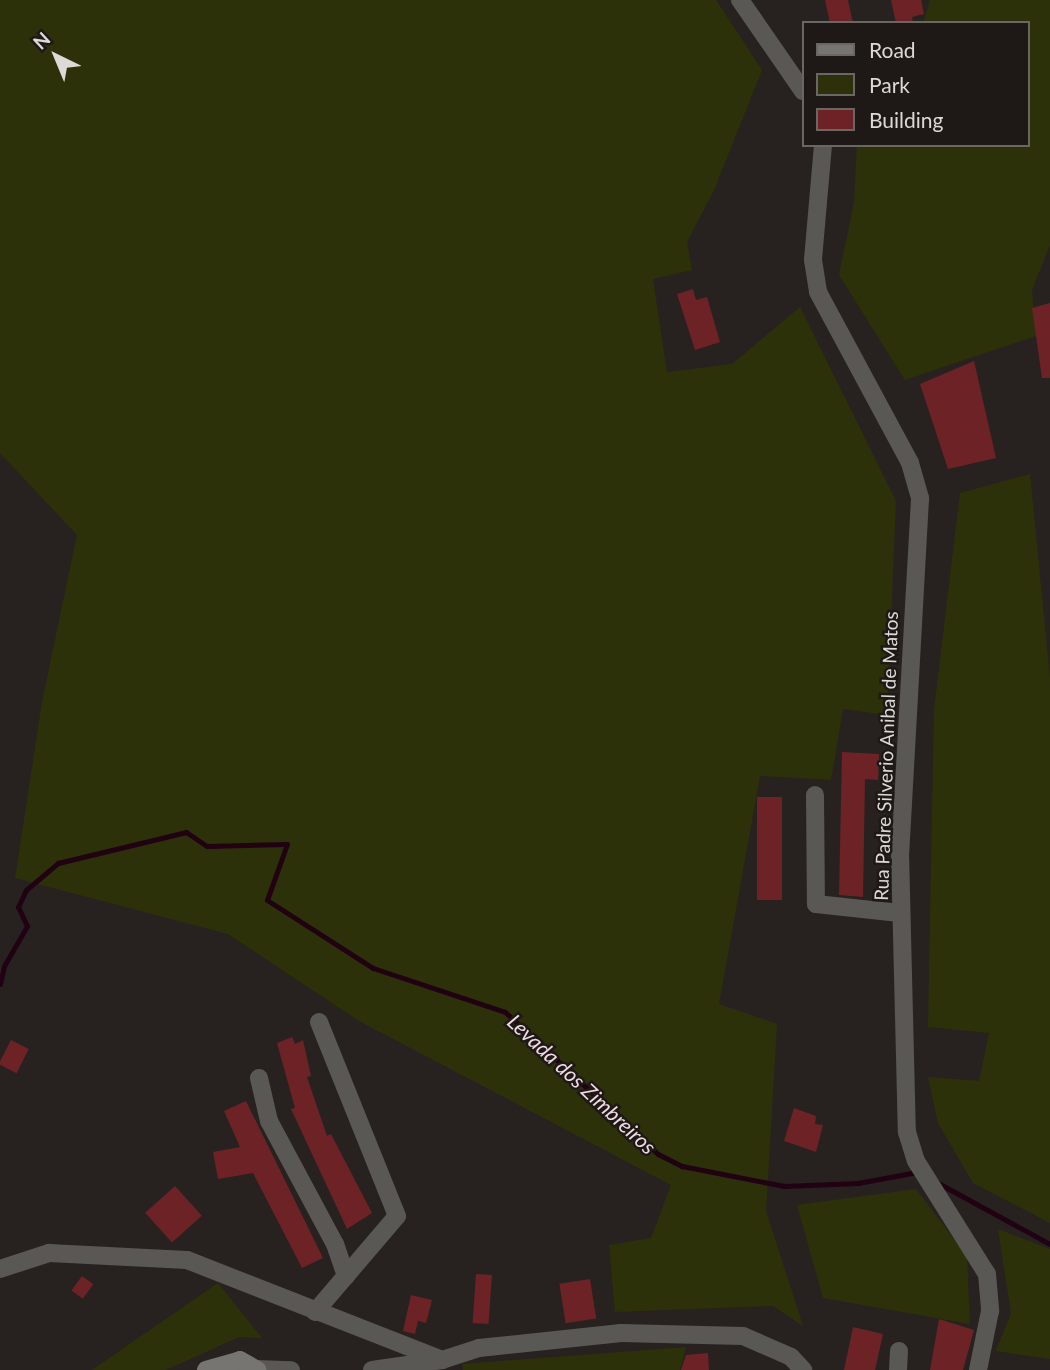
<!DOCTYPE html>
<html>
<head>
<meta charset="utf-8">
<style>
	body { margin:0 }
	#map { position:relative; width:1050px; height:1370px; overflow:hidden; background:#27221f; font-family:Lato,sans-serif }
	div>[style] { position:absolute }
	.green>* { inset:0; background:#2d310a }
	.stream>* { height:5px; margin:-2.5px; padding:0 2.5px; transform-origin:2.5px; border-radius:2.5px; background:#210213 }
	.building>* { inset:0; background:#6d2226; transform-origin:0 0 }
	.street>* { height:18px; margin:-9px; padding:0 9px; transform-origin:9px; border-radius:9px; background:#595855 }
	.secondary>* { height:18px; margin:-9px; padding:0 9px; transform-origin:9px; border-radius:9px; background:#777571 }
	span { translate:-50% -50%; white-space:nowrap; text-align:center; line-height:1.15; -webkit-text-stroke:5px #1e1916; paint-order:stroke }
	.street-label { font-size:19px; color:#ddd9d7 }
	.water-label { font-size:21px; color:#f1dbe4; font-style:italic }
	.legend { position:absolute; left:802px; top:21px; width:228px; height:126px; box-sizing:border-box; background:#1e1916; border:2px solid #6a6663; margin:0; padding:9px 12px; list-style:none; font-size:21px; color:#ddd9d7 }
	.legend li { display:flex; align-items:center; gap:14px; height:35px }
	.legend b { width:35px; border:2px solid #6a6663 }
	.north { position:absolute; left:21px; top:21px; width:70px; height:70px; -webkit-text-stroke:5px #1e1916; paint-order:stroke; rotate:317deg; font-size:19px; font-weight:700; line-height:28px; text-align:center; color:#ddd9d7 }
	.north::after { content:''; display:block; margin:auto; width:24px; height:32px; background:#ddd9d7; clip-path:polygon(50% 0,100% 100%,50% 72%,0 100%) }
</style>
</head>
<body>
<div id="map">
	<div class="green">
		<i style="clip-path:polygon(0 0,716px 0,762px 70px,714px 190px,687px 242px,692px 270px,653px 279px,667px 372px,732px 364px,800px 307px,896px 501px,887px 715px,843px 709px,831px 780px,760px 776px,719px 1004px,777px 1024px,766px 1211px,803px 1326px,773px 1306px,615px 1312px,609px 1245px,651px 1238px,671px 1185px,359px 1021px,228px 934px,15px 878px,42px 702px,77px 535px,0 453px)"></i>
		<i style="clip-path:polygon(930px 0,1050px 0,1050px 245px,1032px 290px,1036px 336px,905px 380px,839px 275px,854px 202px,857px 145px,1027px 145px,1027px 23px,923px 23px)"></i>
		<i style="clip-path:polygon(1030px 474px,1050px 678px,1050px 1223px,973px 1183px,938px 1123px,928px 1077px,979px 1081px,989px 1033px,928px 1027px,934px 710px,960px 493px)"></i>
		<i style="clip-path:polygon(916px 1189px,967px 1256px,970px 1324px,823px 1298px,797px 1205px)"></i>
		<i style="clip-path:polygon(998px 1229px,1050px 1249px,1050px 1359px,996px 1351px,1011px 1313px)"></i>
		<i style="clip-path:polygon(218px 1283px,262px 1338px,239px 1337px,166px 1370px,92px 1370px)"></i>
		<i style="clip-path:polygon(686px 1347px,680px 1370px,463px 1370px,462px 1364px)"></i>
	</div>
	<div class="stream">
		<i style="left:0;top:984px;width:18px;rotate:-77deg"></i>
		<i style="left:4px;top:966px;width:46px;rotate:-60.1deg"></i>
		<i style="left:27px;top:926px;width:21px;rotate:-115deg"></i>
		<i style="left:18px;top:907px;width:19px;rotate:-65deg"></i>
		<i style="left:26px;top:890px;width:42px;rotate:-40.2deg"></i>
		<i style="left:58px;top:863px;width:132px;rotate:-13.6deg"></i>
		<i style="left:186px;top:832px;width:25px;rotate:34deg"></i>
		<i style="left:207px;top:846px;width:80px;rotate:-1.4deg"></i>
		<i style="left:287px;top:844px;width:59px;rotate:109.7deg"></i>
		<i style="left:267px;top:900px;width:126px;rotate:32.7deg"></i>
		<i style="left:373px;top:968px;width:139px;rotate:18.4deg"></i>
		<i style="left:505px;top:1012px;width:209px;rotate:42.9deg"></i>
		<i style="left:658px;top:1154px;width:27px;rotate:27deg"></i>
		<i style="left:682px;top:1166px;width:104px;rotate:11.1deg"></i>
		<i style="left:784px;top:1186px;width:74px;rotate:-2.3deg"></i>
		<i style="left:858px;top:1183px;width:60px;rotate:-10.6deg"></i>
		<i style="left:938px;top:1183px;width:128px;rotate:28.6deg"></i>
	</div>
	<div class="building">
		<i style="clip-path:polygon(825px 0,848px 0,853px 23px,830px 23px)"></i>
		<i style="clip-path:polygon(891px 0,921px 0,924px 14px,912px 17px,913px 23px,896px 23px)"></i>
		<i style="clip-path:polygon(693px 289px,696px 300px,707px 297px,720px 342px,695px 350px,677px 294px)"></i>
		<i style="clip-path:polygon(1050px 303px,1050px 378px,1042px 378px,1032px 308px)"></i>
		<i style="clip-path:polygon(974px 361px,996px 458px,948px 469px,920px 384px)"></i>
		<i style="clip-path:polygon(842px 752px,879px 754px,878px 780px,865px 779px,863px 897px,839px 895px)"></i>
		<i style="left:757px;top:797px;width:25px;height:103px"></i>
		<i style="clip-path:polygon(292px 1037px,295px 1044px,303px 1040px,311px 1076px,307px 1077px,327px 1136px,331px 1134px,372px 1213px,347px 1229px,291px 1109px,295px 1108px,277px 1043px)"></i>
		<i style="left:11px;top:1040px;width:20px;height:27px;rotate:27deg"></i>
		<i style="clip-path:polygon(246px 1101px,323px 1258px,302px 1268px,253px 1173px,218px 1179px,213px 1152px,240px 1147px,224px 1111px)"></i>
		<i style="clip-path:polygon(794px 1108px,816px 1116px,815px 1124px,823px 1125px,816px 1152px,784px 1141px)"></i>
		<i style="left:175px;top:1186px;width:40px;height:40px;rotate:48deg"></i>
		<i style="left:476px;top:1274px;width:16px;height:49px;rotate:4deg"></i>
		<i style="left:82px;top:1276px;width:14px;height:18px;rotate:36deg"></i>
		<i style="left:590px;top:1279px;width:40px;height:31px;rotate:81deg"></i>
		<i style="clip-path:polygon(411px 1295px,432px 1300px,426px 1323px,418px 1321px,415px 1334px,403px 1331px)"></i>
		<i style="clip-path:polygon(939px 1319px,974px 1330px,963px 1370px,930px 1370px)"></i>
		<i style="clip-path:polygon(853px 1327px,883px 1334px,875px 1370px,844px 1370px)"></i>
		<i style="clip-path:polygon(708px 1353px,709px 1370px,681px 1370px,686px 1355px)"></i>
	</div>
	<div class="street">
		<i style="left:740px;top:0;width:111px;rotate:55.3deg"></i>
		<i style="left:823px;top:145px;width:115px;rotate:95deg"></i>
		<i style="left:813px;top:260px;width:32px;rotate:81deg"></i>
		<i style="left:818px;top:292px;width:194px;rotate:61.7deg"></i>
		<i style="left:910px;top:463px;width:37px;rotate:74deg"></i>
		<i style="left:920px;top:499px;width:354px;rotate:93.2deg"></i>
		<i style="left:900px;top:852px;width:280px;rotate:88.6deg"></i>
		<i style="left:907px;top:1132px;width:30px;rotate:73deg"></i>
		<i style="left:916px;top:1161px;width:133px;rotate:57.9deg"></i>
		<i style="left:987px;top:1274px;width:37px;rotate:85deg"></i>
		<i style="left:990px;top:1311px;width:60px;rotate:101.5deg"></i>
		<i style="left:815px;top:795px;width:109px;rotate:89.5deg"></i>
		<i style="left:816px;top:904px;width:84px;rotate:6.1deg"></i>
		<i style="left:259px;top:1078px;width:44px;rotate:76.9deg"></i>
		<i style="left:269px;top:1121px;width:140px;rotate:61.8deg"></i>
		<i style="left:335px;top:1244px;width:34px;rotate:71deg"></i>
		<i style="left:0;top:1269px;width:52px;rotate:-18.1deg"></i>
		<i style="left:49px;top:1253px;width:138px;rotate:2.9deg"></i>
		<i style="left:187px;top:1260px;width:274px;rotate:21.4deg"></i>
		<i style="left:315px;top:1312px;width:126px;rotate:-49.5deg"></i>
		<i style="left:397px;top:1216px;width:209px;rotate:-111.9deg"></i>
		<i style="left:256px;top:1369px;width:35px;rotate:2deg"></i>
		<i style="left:372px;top:1370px;width:71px;rotate:-8.1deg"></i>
		<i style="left:442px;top:1360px;width:39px;rotate:-18deg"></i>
		<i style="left:479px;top:1348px;width:143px;rotate:-6deg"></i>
		<i style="left:621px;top:1333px;width:122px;rotate:1.4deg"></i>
		<i style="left:743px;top:1336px;width:52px;rotate:23.6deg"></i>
		<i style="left:791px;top:1357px;width:18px;rotate:47deg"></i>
		<i style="left:898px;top:1370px;width:19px;rotate:-87deg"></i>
	</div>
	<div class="secondary">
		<i style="left:206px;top:1370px;width:35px;rotate:-16deg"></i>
		<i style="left:240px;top:1360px;width:20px;rotate:30deg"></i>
	</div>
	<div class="street-label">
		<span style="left:886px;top:756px;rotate:-88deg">Rua Padre Silverio Anibal de Matos</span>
	</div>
	<div class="water-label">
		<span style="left:582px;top:1084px;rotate:43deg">Levada dos Zimbreiros</span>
	</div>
	<ul class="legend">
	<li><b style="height:9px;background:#777571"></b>Road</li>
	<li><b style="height:19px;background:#2d310a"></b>Park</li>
	<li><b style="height:19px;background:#6d2226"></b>Building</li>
	</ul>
	<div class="north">N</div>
</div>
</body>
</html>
